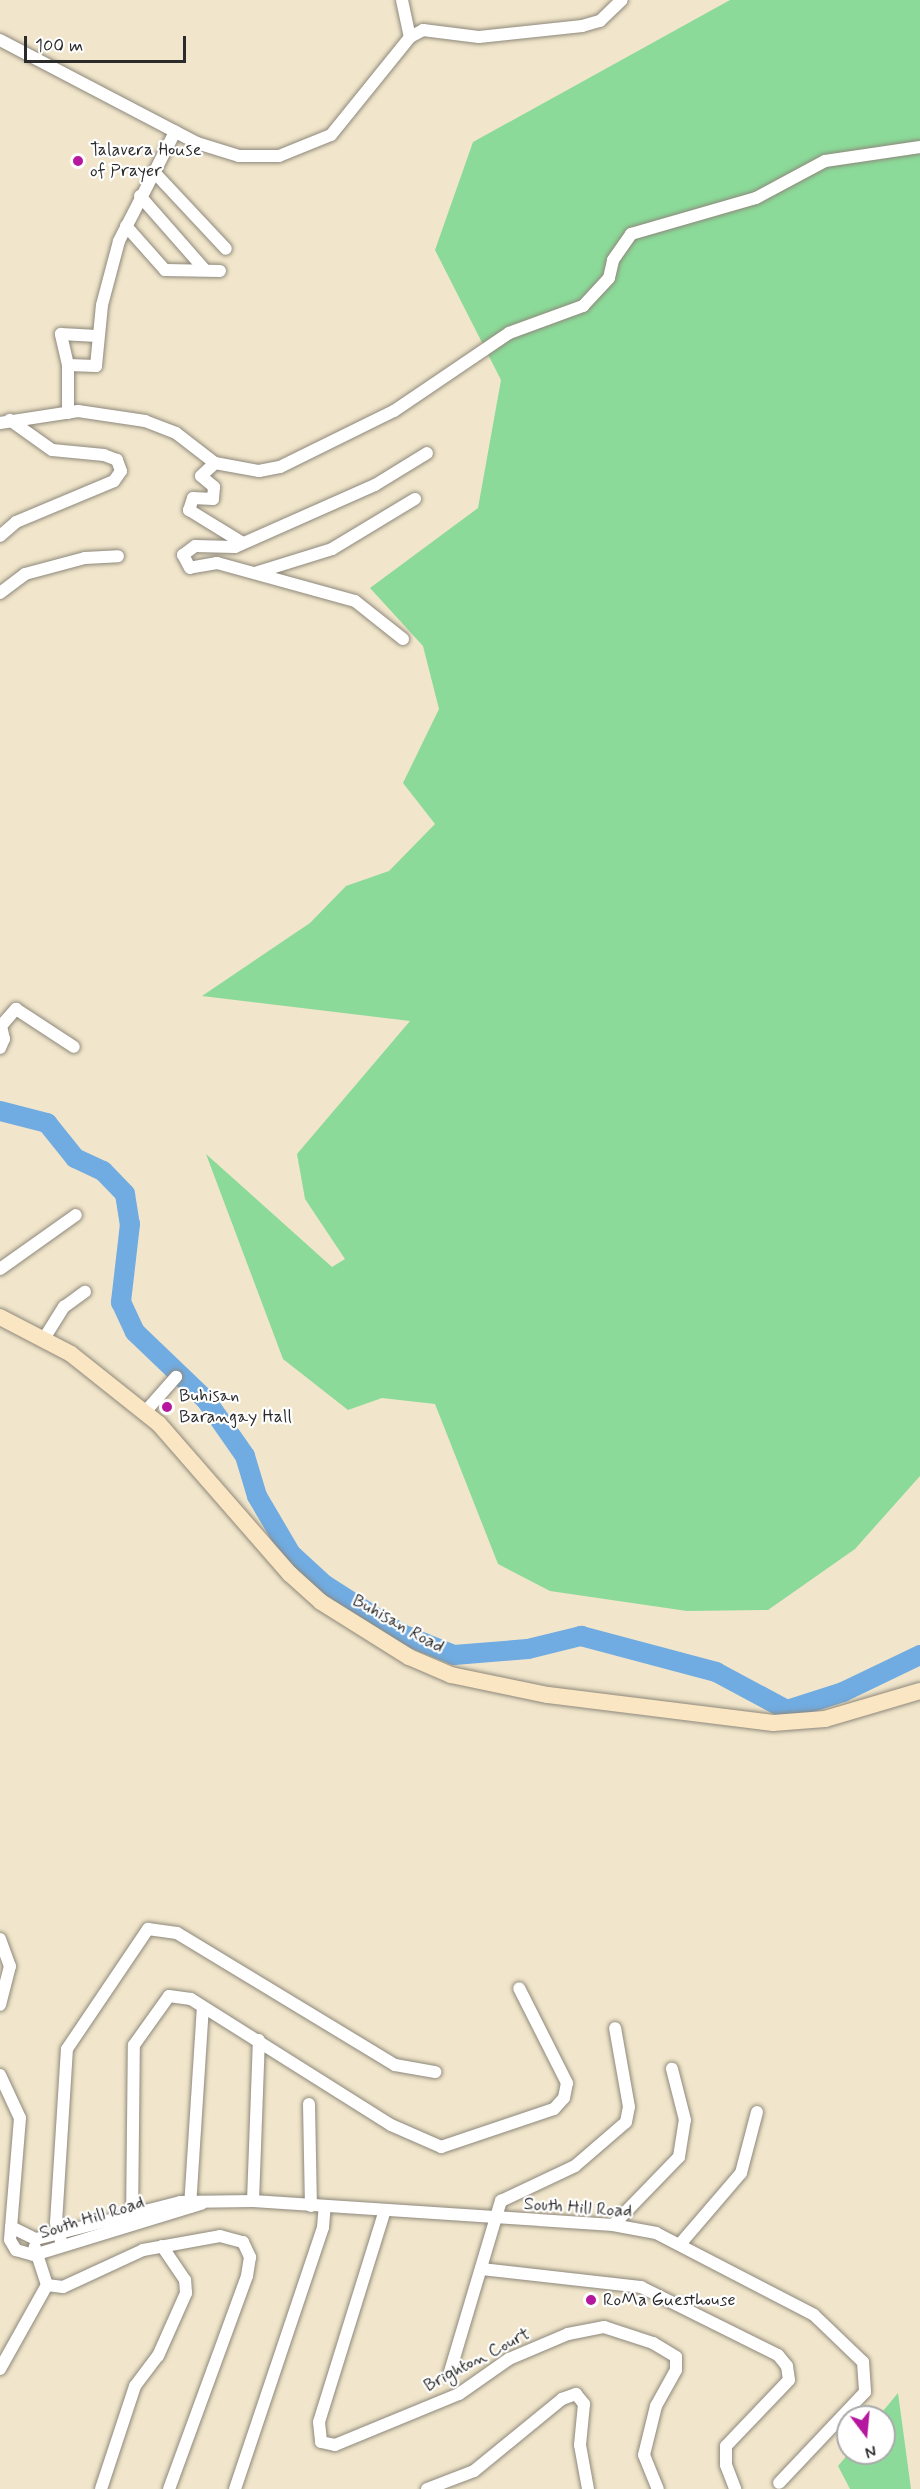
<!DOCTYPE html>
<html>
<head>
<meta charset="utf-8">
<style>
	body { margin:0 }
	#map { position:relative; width:920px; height:2489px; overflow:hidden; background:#f1e6cb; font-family:Mynerve,sans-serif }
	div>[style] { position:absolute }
	.green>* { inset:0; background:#8bda99 }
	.river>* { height:20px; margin:-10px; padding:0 10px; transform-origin:10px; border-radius:10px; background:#70abe1 }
	.roads { filter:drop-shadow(0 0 2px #8e887b) drop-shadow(0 0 2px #8e887b) }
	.street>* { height:12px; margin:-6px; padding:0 6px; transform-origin:6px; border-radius:6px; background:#fff }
	.secondary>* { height:16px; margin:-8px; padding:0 8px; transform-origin:8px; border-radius:8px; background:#fbe6c4 }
	.dots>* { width:16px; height:16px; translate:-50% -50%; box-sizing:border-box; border:3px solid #fff; border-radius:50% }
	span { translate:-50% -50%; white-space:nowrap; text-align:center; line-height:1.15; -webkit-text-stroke:4.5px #fff; paint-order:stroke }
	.poi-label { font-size:18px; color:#2b2b2b }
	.left { translate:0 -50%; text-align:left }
	.street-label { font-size:18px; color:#2b2b2b }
	.north { position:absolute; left:836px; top:2405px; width:60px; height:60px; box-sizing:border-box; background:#fff; border:2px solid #aaa; border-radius:50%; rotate:164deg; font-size:16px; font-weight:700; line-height:24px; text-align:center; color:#2b2b2b }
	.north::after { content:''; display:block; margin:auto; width:21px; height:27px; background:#b5179e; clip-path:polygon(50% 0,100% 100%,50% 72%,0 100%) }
	.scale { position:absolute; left:24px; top:36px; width:162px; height:27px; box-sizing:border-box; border:3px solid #2b2b2b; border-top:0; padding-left:8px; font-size:18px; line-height:21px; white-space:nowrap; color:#2b2b2b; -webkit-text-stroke:4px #fff; paint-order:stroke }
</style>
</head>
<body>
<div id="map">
	<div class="green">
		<i style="clip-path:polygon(730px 0,920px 0,920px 1476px,855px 1549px,768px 1610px,687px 1611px,550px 1591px,498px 1564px,435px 1404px,382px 1398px,348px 1410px,283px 1359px,206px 1154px,332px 1267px,345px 1259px,305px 1199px,297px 1154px,410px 1021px,202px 996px,310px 923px,346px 886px,389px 871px,435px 824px,403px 783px,439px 709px,423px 646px,370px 588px,478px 508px,501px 380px,435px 250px,473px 142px)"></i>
		<i style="clip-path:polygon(898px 2393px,911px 2489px,850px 2489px,838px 2466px,849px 2453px,884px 2453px,884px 2417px,878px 2417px)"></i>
	</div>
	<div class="river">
		<i style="left:0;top:1111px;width:49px;rotate:14.3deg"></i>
		<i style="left:47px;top:1123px;width:45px;rotate:51.3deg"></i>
		<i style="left:75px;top:1158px;width:31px;rotate:25deg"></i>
		<i style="left:103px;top:1171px;width:32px;rotate:46deg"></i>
		<i style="left:125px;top:1194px;width:30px;rotate:81deg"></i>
		<i style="left:130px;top:1224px;width:79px;rotate:96.6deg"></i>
		<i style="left:121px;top:1302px;width:33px;rotate:65deg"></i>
		<i style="left:135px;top:1332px;width:98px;rotate:43.8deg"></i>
		<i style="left:206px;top:1400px;width:68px;rotate:55.1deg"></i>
		<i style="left:245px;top:1456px;width:42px;rotate:73.3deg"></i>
		<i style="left:257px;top:1496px;width:67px;rotate:59.6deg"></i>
		<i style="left:291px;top:1554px;width:46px;rotate:42.4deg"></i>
		<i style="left:325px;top:1585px;width:91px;rotate:32.5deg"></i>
		<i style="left:402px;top:1634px;width:56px;rotate:22deg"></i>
		<i style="left:454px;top:1655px;width:74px;rotate:-4.6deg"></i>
		<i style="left:528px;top:1649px;width:55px;rotate:-13.8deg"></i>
		<i style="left:581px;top:1636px;width:140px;rotate:14.9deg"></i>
		<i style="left:716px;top:1672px;width:81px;rotate:28.2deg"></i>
		<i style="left:787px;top:1710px;width:59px;rotate:-17.8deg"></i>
		<i style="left:843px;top:1692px;width:85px;rotate:-25.7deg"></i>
	</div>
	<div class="roads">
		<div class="street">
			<i style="left:402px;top:0;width:38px;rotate:78deg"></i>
			<i style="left:0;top:40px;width:222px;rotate:27.6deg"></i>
			<i style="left:197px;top:143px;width:44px;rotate:17.2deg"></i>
			<i style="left:239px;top:156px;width:40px"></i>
			<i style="left:279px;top:156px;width:56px;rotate:-22deg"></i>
			<i style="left:331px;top:135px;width:126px;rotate:-51.1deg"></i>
			<i style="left:410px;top:37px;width:15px;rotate:-28deg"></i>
			<i style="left:423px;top:30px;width:56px;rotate:7.1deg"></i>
			<i style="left:479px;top:37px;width:104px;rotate:-6.1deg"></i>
			<i style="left:582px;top:26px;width:19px;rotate:-16deg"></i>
			<i style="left:600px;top:21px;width:30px;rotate:-44deg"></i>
			<i style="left:154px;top:172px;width:105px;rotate:46.9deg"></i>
			<i style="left:140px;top:196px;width:98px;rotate:48.7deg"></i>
			<i style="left:126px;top:226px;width:59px;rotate:48.4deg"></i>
			<i style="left:165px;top:270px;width:55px;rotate:1deg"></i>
			<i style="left:68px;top:365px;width:28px;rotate:2deg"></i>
			<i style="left:96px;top:366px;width:61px;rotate:-84.4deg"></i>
			<i style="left:102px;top:305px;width:66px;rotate:-75.1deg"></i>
			<i style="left:119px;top:241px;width:123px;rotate:-62.8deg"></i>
			<i style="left:68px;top:413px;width:48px;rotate:-90deg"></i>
			<i style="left:68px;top:365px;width:32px;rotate:-103deg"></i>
			<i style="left:61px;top:334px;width:36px;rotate:3deg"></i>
			<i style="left:0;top:423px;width:79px;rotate:-8.7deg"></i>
			<i style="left:78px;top:411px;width:68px;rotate:8.5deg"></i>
			<i style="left:145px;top:421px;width:33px;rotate:21deg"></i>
			<i style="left:176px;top:433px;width:49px;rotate:37.6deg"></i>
			<i style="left:215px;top:463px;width:45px;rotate:10.3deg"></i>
			<i style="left:259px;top:471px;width:21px;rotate:-11deg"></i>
			<i style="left:280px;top:467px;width:127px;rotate:-26.2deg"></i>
			<i style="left:394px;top:411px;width:139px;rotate:-34.1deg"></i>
			<i style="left:509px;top:333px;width:79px;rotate:-20deg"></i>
			<i style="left:583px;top:306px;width:38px;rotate:-47deg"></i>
			<i style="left:609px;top:278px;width:18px;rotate:-77deg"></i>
			<i style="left:613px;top:260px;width:32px;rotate:-55deg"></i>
			<i style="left:631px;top:234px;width:130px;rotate:-16.1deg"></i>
			<i style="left:756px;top:198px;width:78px;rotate:-28.2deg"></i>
			<i style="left:825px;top:161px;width:96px;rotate:-8.4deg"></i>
			<i style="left:215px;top:463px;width:19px;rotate:137deg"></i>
			<i style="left:201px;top:476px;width:17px;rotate:40deg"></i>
			<i style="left:214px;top:487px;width:12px;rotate:95deg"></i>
			<i style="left:213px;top:499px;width:20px;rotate:-177deg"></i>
			<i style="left:193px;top:498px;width:13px;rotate:108deg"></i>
			<i style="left:189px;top:510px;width:61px;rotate:31.6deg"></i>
			<i style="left:0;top:536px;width:21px;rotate:-41deg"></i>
			<i style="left:16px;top:522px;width:106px;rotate:-22.7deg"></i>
			<i style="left:114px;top:481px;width:12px;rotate:-55deg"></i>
			<i style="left:121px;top:471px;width:12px;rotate:-110deg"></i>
			<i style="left:117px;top:460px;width:14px;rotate:-159deg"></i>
			<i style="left:104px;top:455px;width:52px;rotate:-174.5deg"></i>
			<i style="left:52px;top:450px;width:52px;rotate:-144.5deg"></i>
			<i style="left:255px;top:573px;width:81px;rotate:-17.3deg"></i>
			<i style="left:332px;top:549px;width:97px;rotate:-31.1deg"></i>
			<i style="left:0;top:593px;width:31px;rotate:-37deg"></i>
			<i style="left:25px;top:574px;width:62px;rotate:-14.9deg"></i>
			<i style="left:85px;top:558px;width:33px;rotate:-3deg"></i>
			<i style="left:403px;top:639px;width:61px;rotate:-141.6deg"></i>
			<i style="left:355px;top:601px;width:143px;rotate:-164.6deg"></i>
			<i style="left:217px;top:563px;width:27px;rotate:170deg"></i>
			<i style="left:190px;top:568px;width:15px;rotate:-118deg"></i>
			<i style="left:183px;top:555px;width:15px;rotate:-37deg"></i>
			<i style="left:195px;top:546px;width:40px;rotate:1.4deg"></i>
			<i style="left:235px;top:547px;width:153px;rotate:-23.9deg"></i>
			<i style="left:375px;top:485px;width:61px;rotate:-31.6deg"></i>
			<i style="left:0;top:1048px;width:10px;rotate:-66deg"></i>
			<i style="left:4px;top:1039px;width:13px;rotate:-103deg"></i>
			<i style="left:1px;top:1026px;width:23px;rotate:-49deg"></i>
			<i style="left:16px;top:1009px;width:69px;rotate:33.2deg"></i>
			<i style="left:0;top:1269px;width:93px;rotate:-35.4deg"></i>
			<i style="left:45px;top:1337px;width:36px;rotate:-58deg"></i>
			<i style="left:64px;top:1307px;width:26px;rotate:-36deg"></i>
			<i style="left:145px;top:1412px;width:47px;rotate:-48.5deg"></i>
			<i style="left:0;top:1939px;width:29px;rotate:70deg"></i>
			<i style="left:10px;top:1966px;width:40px;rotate:104.4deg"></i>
			<i style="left:0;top:2075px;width:47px;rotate:65.1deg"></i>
			<i style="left:20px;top:2118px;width:122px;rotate:94.7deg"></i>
			<i style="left:10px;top:2240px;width:12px;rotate:59deg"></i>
			<i style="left:16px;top:2250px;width:19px;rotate:16deg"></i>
			<i style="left:34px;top:2255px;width:175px;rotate:-17deg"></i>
			<i style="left:309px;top:2104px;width:102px;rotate:88.9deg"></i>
			<i style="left:253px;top:2201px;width:161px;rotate:-87.9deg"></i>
			<i style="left:190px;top:2207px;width:199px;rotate:-86.3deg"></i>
			<i style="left:385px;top:2210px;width:222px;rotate:107.3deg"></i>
			<i style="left:319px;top:2422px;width:20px;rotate:84deg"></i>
			<i style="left:321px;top:2442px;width:14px;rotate:12deg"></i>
			<i style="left:335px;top:2445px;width:134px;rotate:-22.4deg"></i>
			<i style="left:459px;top:2394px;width:61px;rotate:-35deg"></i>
			<i style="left:509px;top:2359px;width:64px;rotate:-23deg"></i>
			<i style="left:568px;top:2334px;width:37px;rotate:-11deg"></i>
			<i style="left:604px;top:2327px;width:52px;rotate:18.1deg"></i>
			<i style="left:653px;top:2343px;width:27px;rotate:31deg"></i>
			<i style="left:676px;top:2357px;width:13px;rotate:90deg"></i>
			<i style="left:676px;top:2370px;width:41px;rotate:119.1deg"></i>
			<i style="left:656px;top:2406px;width:50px;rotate:103.8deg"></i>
			<i style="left:644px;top:2455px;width:37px;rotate:68deg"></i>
			<i style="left:132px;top:2222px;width:177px;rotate:-89.4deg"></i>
			<i style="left:134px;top:2045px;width:60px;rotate:-54.5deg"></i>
			<i style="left:169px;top:1996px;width:22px;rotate:8deg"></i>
			<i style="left:191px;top:1999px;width:236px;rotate:32.2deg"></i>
			<i style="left:391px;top:2125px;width:55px;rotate:23.7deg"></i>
			<i style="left:441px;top:2147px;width:119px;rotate:-18.6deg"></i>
			<i style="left:554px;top:2109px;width:15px;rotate:-48deg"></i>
			<i style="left:564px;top:2098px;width:15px;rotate:-79deg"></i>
			<i style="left:567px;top:2083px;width:106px;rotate:-116.8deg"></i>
			<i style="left:613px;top:2225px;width:95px;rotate:-45.9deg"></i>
			<i style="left:679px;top:2157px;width:37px;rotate:-81deg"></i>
			<i style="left:685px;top:2120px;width:53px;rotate:-104.3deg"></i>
			<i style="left:11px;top:2227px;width:28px;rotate:26deg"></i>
			<i style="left:36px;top:2239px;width:149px;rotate:-14.4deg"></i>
			<i style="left:180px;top:2202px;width:73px;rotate:-0.8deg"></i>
			<i style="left:253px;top:2201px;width:361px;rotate:3.8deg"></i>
			<i style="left:613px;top:2225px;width:44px;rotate:10.5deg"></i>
			<i style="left:656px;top:2233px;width:178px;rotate:27.4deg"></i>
			<i style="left:814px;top:2315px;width:68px;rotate:43.8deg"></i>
			<i style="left:863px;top:2362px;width:30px;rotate:86deg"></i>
			<i style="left:865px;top:2392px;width:125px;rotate:133.4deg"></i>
			<i style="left:681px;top:2243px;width:92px;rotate:-49.4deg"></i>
			<i style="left:741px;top:2173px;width:63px;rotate:-75.3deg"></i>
			<i style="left:62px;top:2245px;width:23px;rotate:-105deg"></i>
			<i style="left:56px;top:2223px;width:174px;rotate:-86.4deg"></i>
			<i style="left:67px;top:2049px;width:145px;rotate:-56deg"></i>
			<i style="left:148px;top:1929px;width:29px;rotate:8deg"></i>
			<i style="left:177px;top:1933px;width:255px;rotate:31.2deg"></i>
			<i style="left:395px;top:2065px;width:41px;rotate:9.9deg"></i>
			<i style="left:481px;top:2269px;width:161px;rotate:6.4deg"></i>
			<i style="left:641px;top:2287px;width:153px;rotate:26.4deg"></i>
			<i style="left:778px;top:2355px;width:14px;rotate:51deg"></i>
			<i style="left:787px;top:2366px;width:14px;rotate:82deg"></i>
			<i style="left:789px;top:2380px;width:91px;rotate:133.7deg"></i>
			<i style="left:726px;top:2446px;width:19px;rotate:90deg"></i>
			<i style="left:726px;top:2465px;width:26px;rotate:69deg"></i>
			<i style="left:47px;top:2285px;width:16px;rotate:7deg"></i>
			<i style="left:63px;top:2287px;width:88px;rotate:-24.8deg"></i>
			<i style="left:143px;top:2250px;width:78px;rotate:-10.3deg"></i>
			<i style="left:220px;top:2236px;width:24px;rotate:15deg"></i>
			<i style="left:243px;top:2242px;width:17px;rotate:65deg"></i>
			<i style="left:250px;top:2257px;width:19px;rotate:99deg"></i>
			<i style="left:247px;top:2276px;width:227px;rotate:110.1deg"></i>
			<i style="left:0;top:2369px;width:96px;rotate:-60.8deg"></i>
			<i style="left:47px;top:2285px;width:40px;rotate:-108deg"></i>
			<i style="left:449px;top:2375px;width:182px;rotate:-73.4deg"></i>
			<i style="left:501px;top:2201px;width:82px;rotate:-25.3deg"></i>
			<i style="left:575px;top:2166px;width:67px;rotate:-40.8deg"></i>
			<i style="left:626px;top:2122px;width:15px;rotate:-79deg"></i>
			<i style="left:629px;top:2107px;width:80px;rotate:-100deg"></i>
			<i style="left:101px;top:2489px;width:108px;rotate:-71.7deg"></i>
			<i style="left:135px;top:2386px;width:38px;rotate:-53deg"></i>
			<i style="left:158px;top:2356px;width:69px;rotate:-66deg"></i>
			<i style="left:186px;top:2293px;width:13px;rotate:-94deg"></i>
			<i style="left:185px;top:2280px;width:41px;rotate:-124.1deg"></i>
			<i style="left:235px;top:2489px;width:276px;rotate:-71.4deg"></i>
			<i style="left:323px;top:2227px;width:21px;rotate:-85deg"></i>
			<i style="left:427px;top:2489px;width:50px;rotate:-21deg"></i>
			<i style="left:474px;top:2471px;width:114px;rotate:-39.3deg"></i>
			<i style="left:562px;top:2399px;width:15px;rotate:-20deg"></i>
			<i style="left:576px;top:2394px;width:13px;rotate:51deg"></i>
			<i style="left:584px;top:2404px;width:41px;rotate:95.6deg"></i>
			<i style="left:580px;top:2445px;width:45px;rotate:79.7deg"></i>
		</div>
		<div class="secondary">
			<i style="left:0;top:1317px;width:80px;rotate:27.5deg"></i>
			<i style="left:71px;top:1354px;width:112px;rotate:38.5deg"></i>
			<i style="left:159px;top:1424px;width:199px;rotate:48.9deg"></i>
			<i style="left:290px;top:1574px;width:42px;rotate:42.1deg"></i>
			<i style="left:321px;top:1602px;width:104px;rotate:32deg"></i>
			<i style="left:409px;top:1657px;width:46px;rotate:23.2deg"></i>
			<i style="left:451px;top:1675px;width:99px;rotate:11.7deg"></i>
			<i style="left:548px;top:1695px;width:227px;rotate:7.1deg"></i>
			<i style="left:773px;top:1723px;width:52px;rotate:-4.4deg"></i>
			<i style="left:825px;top:1719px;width:99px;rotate:-16.4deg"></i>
		</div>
	</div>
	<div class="dots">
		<i style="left:78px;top:161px;background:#b5179e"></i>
		<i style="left:167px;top:1407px;background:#b5179e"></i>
		<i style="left:591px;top:2300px;background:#b5179e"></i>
	</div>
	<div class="poi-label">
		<span class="left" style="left:90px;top:161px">Talavera House<br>of Prayer</span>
		<span class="left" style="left:179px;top:1407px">Buhisan<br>Barangay Hall</span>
		<span class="left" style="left:603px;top:2300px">RoMa Guesthouse</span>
	</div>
	<div class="street-label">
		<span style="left:398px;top:1624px;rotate:29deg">Buhisan Road</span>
		<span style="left:578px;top:2208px;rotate:4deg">South Hill Road</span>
		<span style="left:92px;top:2218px;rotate:-17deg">South Hill Road</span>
		<span style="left:477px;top:2360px;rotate:-28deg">Brighton Court</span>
	</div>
	<div class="north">N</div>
	<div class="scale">100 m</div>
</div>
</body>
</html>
